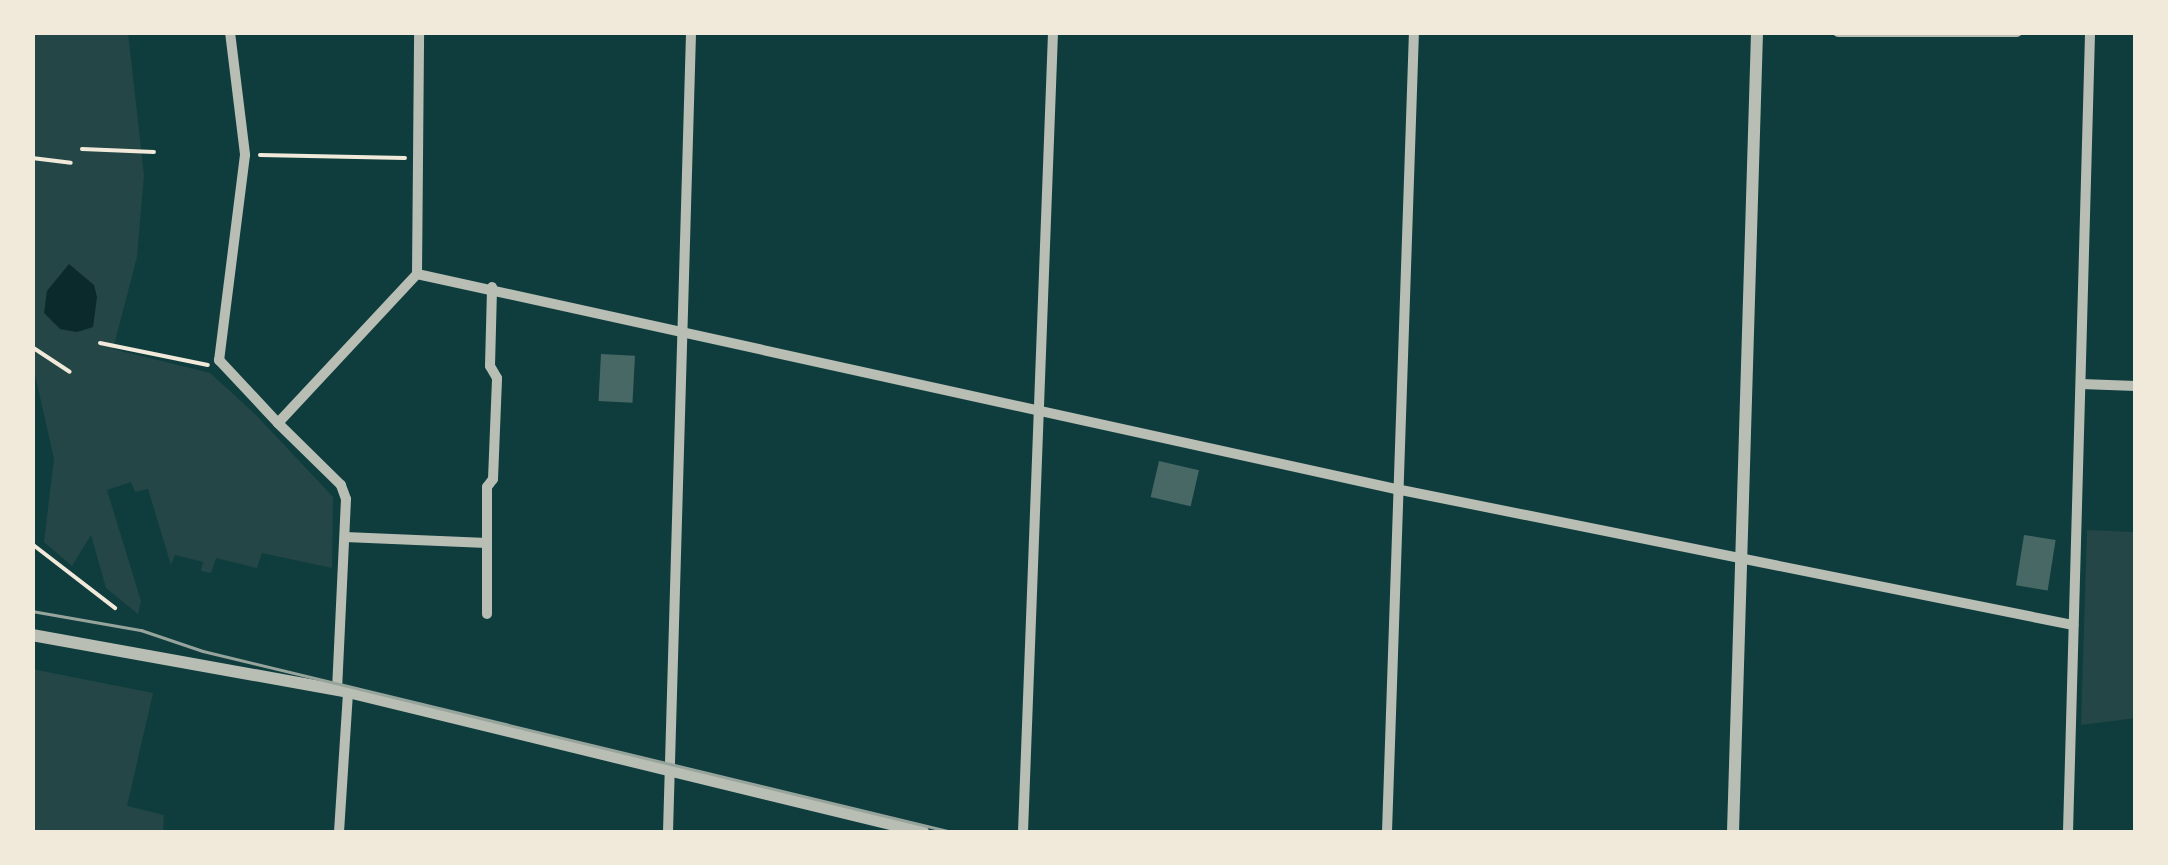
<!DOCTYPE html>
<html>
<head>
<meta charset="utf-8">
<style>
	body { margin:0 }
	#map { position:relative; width:2168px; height:865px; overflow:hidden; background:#0f3d3e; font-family:"Roboto Condensed",sans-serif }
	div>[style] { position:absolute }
	.green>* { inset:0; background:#244646 }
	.water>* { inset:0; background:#0a2a2b }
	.building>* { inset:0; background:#486865; transform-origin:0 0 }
	.path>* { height:4px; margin:-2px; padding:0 2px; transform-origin:2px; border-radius:2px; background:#f1e9da }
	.minor>* { height:10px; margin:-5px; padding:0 5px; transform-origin:5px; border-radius:5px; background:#b8beb3 }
	.tertiary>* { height:12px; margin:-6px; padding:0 6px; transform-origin:6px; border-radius:6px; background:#b8beb3 }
	.tram>* { height:2.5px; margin:-1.25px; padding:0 1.25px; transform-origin:1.25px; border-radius:1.25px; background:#97a49c }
	span { translate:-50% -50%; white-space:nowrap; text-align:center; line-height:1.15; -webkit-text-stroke:9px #f1e9da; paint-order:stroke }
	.frame { position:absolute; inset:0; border:35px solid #f1e9da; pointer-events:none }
</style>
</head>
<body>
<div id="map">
	<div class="green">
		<i style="clip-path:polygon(32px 33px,128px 33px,144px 175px,137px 257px,113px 349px,210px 373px,256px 415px,333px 497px,332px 568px,262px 553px,257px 568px,216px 558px,211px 573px,201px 571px,203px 562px,175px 555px,171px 565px,148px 489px,135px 492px,131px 482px,107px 490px,141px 601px,138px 614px,106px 588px,91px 535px,72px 566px,44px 542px,54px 459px,32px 361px)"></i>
		<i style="clip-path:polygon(2087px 530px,2135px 532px,2136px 718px,2081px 725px)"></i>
		<i style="clip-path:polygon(32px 669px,153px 693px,127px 806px,164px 815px,163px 832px,33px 832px)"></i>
	</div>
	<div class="water">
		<i style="clip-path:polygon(69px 264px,94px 285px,97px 297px,93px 327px,77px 332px,60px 329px,44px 313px,47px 291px)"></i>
	</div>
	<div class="building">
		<i style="left:601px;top:354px;width:34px;height:47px;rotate:3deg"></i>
		<i style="left:1159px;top:461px;width:41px;height:37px;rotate:13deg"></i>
		<i style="left:2024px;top:535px;width:32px;height:51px;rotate:9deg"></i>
	</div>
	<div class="path">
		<i style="left:82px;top:149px;width:72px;rotate:2.4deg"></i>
		<i style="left:260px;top:155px;width:145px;rotate:1.2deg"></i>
		<i style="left:32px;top:158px;width:39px;rotate:7deg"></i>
		<i style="left:100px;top:343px;width:110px;rotate:11.5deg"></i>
		<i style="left:32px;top:347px;width:45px;rotate:33.3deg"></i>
		<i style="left:32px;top:544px;width:105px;rotate:37.6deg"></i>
	</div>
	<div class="minor">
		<i style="left:230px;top:32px;width:124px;rotate:83deg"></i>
		<i style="left:245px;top:155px;width:207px;rotate:97.2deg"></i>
		<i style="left:219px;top:360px;width:86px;rotate:46.9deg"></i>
		<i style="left:1838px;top:32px;width:179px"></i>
		<i style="left:417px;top:274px;width:1002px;rotate:12.39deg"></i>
		<i style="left:1396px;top:489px;width:691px;rotate:11.36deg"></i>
		<i style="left:2081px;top:384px;width:55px;rotate:2.1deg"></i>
		<i style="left:345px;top:537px;width:142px;rotate:2.4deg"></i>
		<i style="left:487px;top:614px;width:127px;rotate:-90deg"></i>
		<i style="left:487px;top:487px;width:10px;rotate:-53deg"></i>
		<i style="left:493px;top:479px;width:101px;rotate:-87.7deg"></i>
		<i style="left:497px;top:378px;width:14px;rotate:-120deg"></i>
		<i style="left:490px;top:366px;width:79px;rotate:-88.5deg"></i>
		<i style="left:337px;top:690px;width:191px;rotate:-87.3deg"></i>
		<i style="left:346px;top:499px;width:15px;rotate:-110deg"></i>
		<i style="left:341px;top:485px;width:88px;rotate:-135.5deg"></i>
		<i style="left:278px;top:423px;width:204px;rotate:-47deg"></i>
		<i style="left:417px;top:274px;width:242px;rotate:-89.5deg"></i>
		<i style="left:339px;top:832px;width:140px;rotate:-86.3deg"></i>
		<i style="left:668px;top:832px;width:800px;rotate:-88.35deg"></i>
		<i style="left:1023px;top:832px;width:801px;rotate:-87.85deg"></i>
		<i style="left:1387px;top:832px;width:800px;rotate:-88.07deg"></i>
		<i style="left:2068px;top:832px;width:800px;rotate:-88.42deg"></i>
	</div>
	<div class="tertiary">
		<i style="left:32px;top:635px;width:321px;rotate:10.2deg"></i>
		<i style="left:348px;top:692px;width:592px;rotate:13.68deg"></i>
		<i style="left:1733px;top:832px;width:800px;rotate:-88.28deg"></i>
	</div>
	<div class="tram">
		<i style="left:32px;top:611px;width:111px;rotate:9.9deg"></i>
		<i style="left:141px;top:630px;width:65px;rotate:18.7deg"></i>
		<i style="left:203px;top:651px;width:771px;rotate:13.59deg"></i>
	</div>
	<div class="frame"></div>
</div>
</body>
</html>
